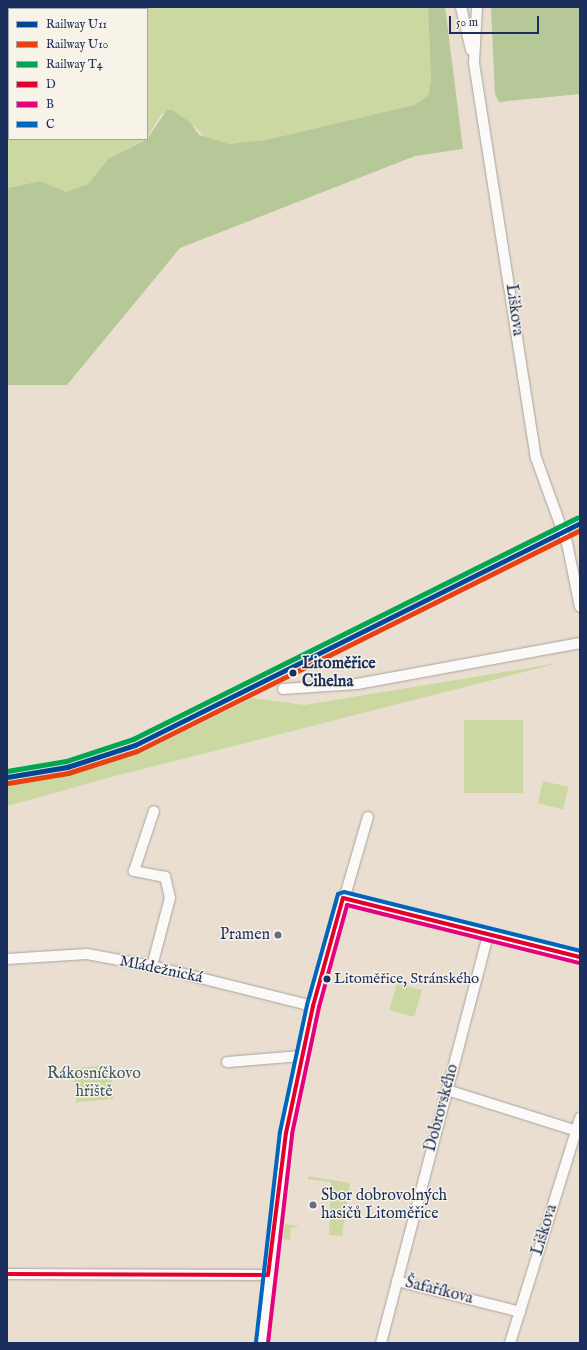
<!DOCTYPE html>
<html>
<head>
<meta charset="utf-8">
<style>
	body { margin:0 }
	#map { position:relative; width:587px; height:1350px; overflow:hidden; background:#eaded0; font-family:"IM FELL English",serif }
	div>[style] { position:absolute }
	.green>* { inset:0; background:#cbd8a1; transform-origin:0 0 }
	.forest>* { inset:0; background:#b6c798 }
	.roads { filter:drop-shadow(0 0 1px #a7a3a0) drop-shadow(0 0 1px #a7a3a0) }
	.minor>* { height:10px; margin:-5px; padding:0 5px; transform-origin:5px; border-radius:5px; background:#fcfaf8 }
	.bus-1>* { height:4px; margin:-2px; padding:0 2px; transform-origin:2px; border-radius:2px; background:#e4002b }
	.bus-2>* { height:4px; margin:-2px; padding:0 2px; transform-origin:2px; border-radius:2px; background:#e5007d }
	.bus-3>* { height:4px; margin:-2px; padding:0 2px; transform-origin:2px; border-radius:2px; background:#0065bd }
	.rail-1>* { height:5px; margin:-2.5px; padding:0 2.5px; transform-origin:2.5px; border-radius:2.5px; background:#00479a }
	.rail-2>* { height:5px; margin:-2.5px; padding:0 2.5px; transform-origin:2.5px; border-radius:2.5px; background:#e74011 }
	.rail-3>* { height:5px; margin:-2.5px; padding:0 2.5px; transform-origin:2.5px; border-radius:2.5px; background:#00a651 }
	.dots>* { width:11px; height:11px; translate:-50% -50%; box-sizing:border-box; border:2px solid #f7f3e8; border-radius:50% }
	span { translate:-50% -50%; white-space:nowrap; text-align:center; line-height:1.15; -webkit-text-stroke:3px #f7f3e8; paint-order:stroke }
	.bus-label { font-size:15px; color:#1b2f5e }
	.left { translate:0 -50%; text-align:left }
	.street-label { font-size:16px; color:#1b2f5e }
	.stop-label { font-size:16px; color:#1b2f5e; font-weight:700 }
	.poi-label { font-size:16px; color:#1b2f5e }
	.right { translate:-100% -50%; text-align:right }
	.park-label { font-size:16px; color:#405865 }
	.frame { position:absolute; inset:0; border:8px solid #1b2f5e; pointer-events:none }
	.legend { position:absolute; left:8px; top:8px; width:140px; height:132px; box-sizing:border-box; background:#f7f3e8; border:1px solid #9fa5b1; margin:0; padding:5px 7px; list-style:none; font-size:12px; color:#1b2f5e }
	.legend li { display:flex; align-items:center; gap:8px; height:20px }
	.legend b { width:20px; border:1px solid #9fa5b1 }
	.scale { position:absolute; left:449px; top:16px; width:90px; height:18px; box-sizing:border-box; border:2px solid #1b2f5e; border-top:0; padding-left:5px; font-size:12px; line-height:14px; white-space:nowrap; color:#1b2f5e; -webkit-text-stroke:3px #f7f3e8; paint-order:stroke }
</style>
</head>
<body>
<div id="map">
	<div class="green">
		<i style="clip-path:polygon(7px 7px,428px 7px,431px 80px,428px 96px,414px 105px,266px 140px,229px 144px,207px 139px,191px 123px,162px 113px,147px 137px,147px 9px,9px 9px,9px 139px,145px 139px,108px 159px,88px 184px,66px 192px,41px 181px,7px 188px)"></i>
		<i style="clip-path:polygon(559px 663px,119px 775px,7px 806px,7px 786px,69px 776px,139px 753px,253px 698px,304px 705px)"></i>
		<i style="left:464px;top:720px;width:59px;height:73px"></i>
		<i style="left:543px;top:781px;width:26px;height:23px;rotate:13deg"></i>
		<i style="left:397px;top:983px;width:26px;height:28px;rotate:16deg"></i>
		<i style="left:111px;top:1065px;width:34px;height:38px;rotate:85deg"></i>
		<i style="clip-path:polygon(308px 1176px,350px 1183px,342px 1236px,329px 1235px,331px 1182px,308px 1179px)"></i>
		<i style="clip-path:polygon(285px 1224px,300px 1226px,291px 1228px,290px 1240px,283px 1239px)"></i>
	</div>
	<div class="forest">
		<i style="clip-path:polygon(428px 7px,445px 7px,463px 149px,415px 156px,180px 248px,67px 385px,7px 385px,7px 188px,41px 181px,66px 192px,88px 184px,108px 159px,147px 139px,167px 110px,172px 110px,191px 123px,199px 135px,229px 144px,266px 140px,414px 105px,428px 96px,431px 80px)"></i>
		<i style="clip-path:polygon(491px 7px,580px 7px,580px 94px,499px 102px,495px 94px)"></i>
	</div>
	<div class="roads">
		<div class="minor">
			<i style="left:461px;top:7px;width:44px;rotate:76.9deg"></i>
			<i style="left:477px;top:7px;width:56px;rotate:93.1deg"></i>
			<i style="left:474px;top:63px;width:400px;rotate:81.1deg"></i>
			<i style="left:536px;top:458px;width:90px;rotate:70deg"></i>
			<i style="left:567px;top:543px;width:65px;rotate:78.5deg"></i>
			<i style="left:283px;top:689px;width:74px;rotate:-3.9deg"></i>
			<i style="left:357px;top:684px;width:227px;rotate:-10.4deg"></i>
			<i style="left:343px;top:898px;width:244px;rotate:14deg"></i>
			<i style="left:7px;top:959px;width:80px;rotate:-3.6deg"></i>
			<i style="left:87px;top:954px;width:66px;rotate:10.5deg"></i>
			<i style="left:152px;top:966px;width:166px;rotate:14deg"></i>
			<i style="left:152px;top:966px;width:70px;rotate:-75.2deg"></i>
			<i style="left:170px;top:898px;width:22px;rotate:-103deg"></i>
			<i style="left:165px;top:877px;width:32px;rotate:-169deg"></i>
			<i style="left:134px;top:871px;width:63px;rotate:-71.6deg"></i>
			<i style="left:227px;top:1062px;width:75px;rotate:-4.6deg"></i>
			<i style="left:447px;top:1090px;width:139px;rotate:17.5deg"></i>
			<i style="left:7px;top:1274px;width:261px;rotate:0.2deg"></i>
			<i style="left:397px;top:1281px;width:127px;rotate:14.1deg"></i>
			<i style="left:262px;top:1343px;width:211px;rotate:-83.5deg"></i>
			<i style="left:286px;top:1133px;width:130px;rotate:-78deg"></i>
			<i style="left:313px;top:1006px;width:197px;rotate:-73.8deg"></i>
			<i style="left:381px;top:1343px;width:421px;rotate:-75.3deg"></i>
			<i style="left:510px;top:1343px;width:236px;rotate:-72.7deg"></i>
		</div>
	</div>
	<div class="bus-1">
		<i style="left:7px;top:1274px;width:261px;rotate:0.2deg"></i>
		<i style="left:268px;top:1275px;width:143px;rotate:-82.8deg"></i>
		<i style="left:286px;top:1133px;width:130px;rotate:-78deg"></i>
		<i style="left:313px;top:1006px;width:112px;rotate:-74.5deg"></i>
		<i style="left:343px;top:898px;width:244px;rotate:14deg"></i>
	</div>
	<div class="bus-2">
		<i style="left:268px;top:1343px;width:210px;rotate:-83.4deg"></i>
		<i style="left:292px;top:1134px;width:130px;rotate:-78deg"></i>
		<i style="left:319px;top:1007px;width:106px;rotate:-74.6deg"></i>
		<i style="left:347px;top:905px;width:239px;rotate:14deg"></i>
	</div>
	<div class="bus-3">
		<i style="left:256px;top:1342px;width:211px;rotate:-83.5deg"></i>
		<i style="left:280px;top:1132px;width:130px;rotate:-78deg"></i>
		<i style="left:307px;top:1005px;width:115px;rotate:-74.4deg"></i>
		<i style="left:338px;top:894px;width:6px;rotate:-18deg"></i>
		<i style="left:344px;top:892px;width:243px;rotate:14deg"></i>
	</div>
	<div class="rail-1">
		<i style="left:7px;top:777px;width:61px;rotate:-9.5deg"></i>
		<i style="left:67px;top:767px;width:71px;rotate:-17.9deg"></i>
		<i style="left:135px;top:745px;width:497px;rotate:-26.5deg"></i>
	</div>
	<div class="rail-2">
		<i style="left:8px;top:783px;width:61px;rotate:-9.5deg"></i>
		<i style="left:68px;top:773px;width:72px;rotate:-17.7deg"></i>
		<i style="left:137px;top:751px;width:495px;rotate:-26.5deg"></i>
	</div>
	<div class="rail-3">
		<i style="left:7px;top:771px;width:60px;rotate:-9.6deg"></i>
		<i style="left:66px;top:761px;width:71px;rotate:-18.2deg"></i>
		<i style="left:133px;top:739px;width:496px;rotate:-26.5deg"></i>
	</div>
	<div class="dots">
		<i style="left:293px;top:673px;background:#1b2f5e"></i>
		<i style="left:278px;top:935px;background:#636c86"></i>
		<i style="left:327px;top:979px;background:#1b2f5e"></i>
		<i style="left:313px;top:1205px;background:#636c86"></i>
	</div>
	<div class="bus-label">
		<span class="left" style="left:334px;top:979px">Litoměřice, Stránského</span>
	</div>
	<div class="street-label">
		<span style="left:514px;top:310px;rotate:82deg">Liškova</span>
		<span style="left:161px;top:970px;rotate:12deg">Mládežnická</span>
		<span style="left:442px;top:1108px;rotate:-75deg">Dobrovského</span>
		<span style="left:545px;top:1230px;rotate:-73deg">Liškova</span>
		<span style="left:439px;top:1291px;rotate:14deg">Šafaříkova</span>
	</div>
	<div class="stop-label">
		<span class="left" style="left:302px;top:673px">Litoměřice<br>Cihelna</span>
	</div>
	<div class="poi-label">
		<span class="right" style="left:270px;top:935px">Pramen</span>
		<span class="left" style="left:321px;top:1205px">Sbor dobrovolných<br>hasičů Litoměřice</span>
	</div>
	<div class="park-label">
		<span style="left:94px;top:1083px">Rákosníčkovo<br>hřiště</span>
	</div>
	<div class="frame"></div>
	<ul class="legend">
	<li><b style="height:5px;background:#00479a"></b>Railway U11</li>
	<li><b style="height:5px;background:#e74011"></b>Railway U10</li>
	<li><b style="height:5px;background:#00a651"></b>Railway T4</li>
	<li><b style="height:5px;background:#e4002b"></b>D</li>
	<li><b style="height:5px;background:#e5007d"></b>B</li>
	<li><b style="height:5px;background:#0065bd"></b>C</li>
	</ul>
	<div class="scale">50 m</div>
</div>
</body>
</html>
